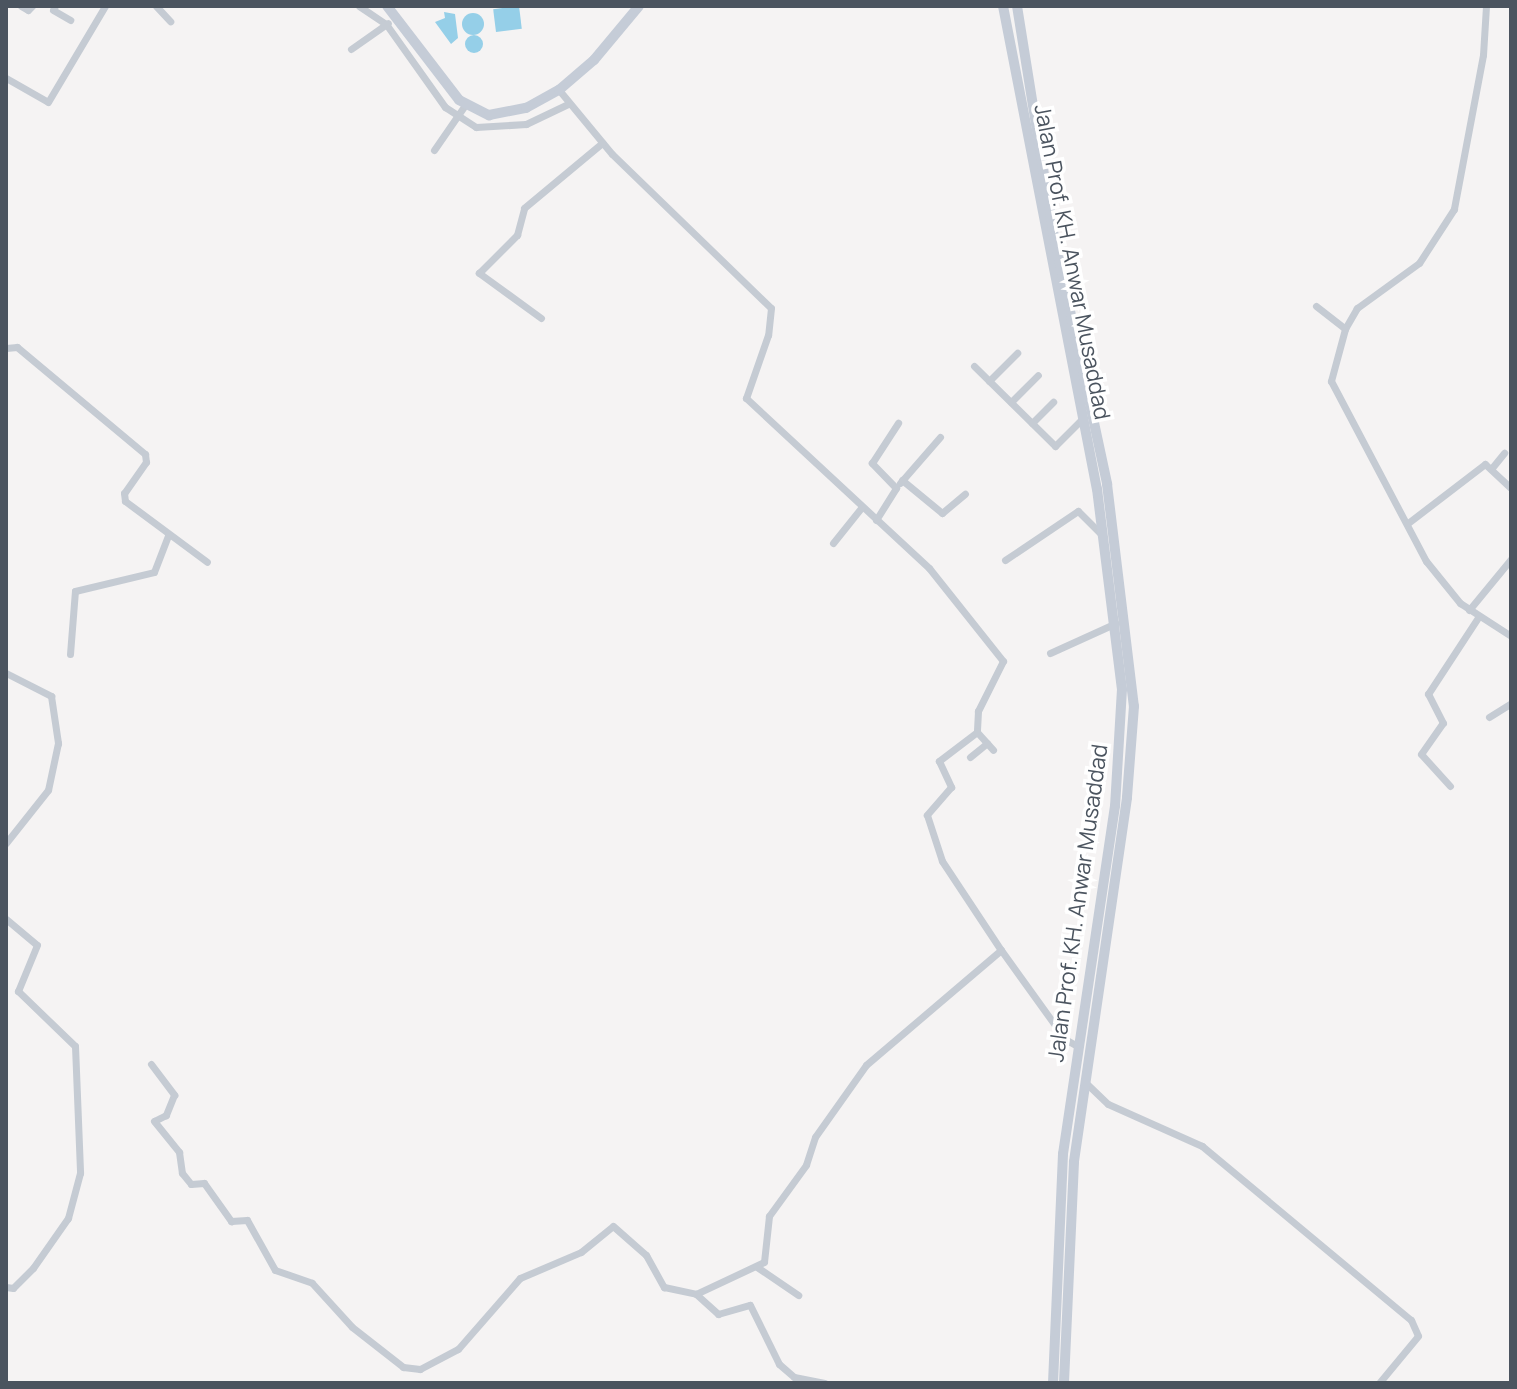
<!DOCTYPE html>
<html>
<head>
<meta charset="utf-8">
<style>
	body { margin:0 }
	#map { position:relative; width:1517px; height:1389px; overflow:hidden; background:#f5f3f3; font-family:Manrope,sans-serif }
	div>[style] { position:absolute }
	.water>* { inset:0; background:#95cfe8; transform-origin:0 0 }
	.round { border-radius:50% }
	.street>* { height:7px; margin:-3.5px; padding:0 3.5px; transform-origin:3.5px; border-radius:3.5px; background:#c5cbd3 }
	.secondary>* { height:10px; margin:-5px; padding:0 5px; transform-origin:5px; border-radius:5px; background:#c5ccd7 }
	span { translate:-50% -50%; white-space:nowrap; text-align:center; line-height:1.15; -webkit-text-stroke:7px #fff; paint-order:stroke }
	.street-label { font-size:22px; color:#4b545f }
	.frame { position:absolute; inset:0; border:8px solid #4b545f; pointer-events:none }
</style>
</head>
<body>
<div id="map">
	<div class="water">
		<i style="left:519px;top:6px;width:23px;height:26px;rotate:83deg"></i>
		<i style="clip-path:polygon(444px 12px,455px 14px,458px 38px,451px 44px,435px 22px,445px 18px)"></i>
		<i class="round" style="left:462px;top:13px;width:22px;height:22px"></i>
		<i class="round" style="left:465px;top:35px;width:18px;height:18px"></i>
	</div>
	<div class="street">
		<i style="left:21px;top:6px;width:8px;rotate:30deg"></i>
		<i style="left:28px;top:10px;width:6px;rotate:-45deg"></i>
		<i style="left:55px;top:6px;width:4px;rotate:117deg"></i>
		<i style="left:53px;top:10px;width:20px;rotate:30deg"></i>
		<i style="left:156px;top:6px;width:21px;rotate:47deg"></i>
		<i style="left:359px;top:6px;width:32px;rotate:34deg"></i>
		<i style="left:386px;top:24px;width:102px;rotate:54.6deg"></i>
		<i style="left:445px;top:107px;width:37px;rotate:33deg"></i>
		<i style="left:476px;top:127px;width:50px;rotate:-3.4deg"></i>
		<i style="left:526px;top:124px;width:47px;rotate:-25.5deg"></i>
		<i style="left:1486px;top:6px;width:49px;rotate:93.5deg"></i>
		<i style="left:1483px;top:55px;width:157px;rotate:100.7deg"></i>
		<i style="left:1454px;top:209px;width:64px;rotate:122.9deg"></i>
		<i style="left:1419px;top:263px;width:77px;rotate:144deg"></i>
		<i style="left:1357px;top:308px;width:24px;rotate:120deg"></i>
		<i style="left:1345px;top:329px;width:54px;rotate:105.1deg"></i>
		<i style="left:1331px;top:381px;width:204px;rotate:62.2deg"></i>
		<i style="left:1426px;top:561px;width:54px;rotate:51deg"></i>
		<i style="left:1460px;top:603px;width:61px;rotate:32.9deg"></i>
		<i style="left:351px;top:49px;width:45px;rotate:-35.1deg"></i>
		<i style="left:6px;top:78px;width:48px;rotate:29.7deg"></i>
		<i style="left:48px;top:102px;width:112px;rotate:-59.3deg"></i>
		<i style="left:559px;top:90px;width:83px;rotate:50.4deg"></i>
		<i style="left:612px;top:154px;width:221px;rotate:44.1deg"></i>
		<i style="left:771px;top:308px;width:27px;rotate:96deg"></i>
		<i style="left:768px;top:335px;width:67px;rotate:109.2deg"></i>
		<i style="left:746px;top:398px;width:250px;rotate:42.9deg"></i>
		<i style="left:929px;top:568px;width:119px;rotate:51.5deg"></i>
		<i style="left:1003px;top:661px;width:56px;rotate:116.6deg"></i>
		<i style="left:978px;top:711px;width:21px;rotate:93deg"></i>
		<i style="left:977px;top:732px;width:48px;rotate:142.7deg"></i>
		<i style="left:939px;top:761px;width:29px;rotate:65deg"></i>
		<i style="left:951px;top:787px;width:37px;rotate:131deg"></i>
		<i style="left:927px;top:815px;width:48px;rotate:71.9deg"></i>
		<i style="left:942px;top:861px;width:107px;rotate:56.5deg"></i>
		<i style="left:1001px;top:950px;width:177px;rotate:139.6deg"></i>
		<i style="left:866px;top:1065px;width:88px;rotate:125.3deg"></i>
		<i style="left:815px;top:1137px;width:29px;rotate:108deg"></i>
		<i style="left:806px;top:1165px;width:63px;rotate:126deg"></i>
		<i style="left:769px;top:1216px;width:46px;rotate:96.2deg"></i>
		<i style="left:764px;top:1262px;width:75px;rotate:154.8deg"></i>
		<i style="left:696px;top:1294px;width:30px;rotate:42deg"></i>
		<i style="left:718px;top:1314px;width:33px;rotate:-16deg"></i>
		<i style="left:750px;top:1305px;width:66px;rotate:63.8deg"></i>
		<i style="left:779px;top:1364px;width:20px;rotate:41deg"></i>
		<i style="left:794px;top:1377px;width:31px;rotate:11deg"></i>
		<i style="left:434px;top:150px;width:55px;rotate:-55.4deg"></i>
		<i style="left:1316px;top:306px;width:37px;rotate:38deg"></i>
		<i style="left:541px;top:318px;width:77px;rotate:-144deg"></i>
		<i style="left:479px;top:273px;width:54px;rotate:-45deg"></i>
		<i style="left:517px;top:235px;width:28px;rotate:-75deg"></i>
		<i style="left:524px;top:208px;width:102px;rotate:-39.8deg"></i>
		<i style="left:6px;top:348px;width:11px;rotate:-5deg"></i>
		<i style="left:17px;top:347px;width:167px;rotate:39.9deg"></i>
		<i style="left:145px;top:454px;width:8px;rotate:83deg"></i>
		<i style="left:146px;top:462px;width:38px;rotate:125deg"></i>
		<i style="left:124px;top:493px;width:8px;rotate:83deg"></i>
		<i style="left:125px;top:501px;width:102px;rotate:36.6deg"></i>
		<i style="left:974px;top:366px;width:114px;rotate:44.6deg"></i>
		<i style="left:1055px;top:446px;width:40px;rotate:-45deg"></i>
		<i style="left:989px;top:381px;width:40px;rotate:-45deg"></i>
		<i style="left:1011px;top:402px;width:38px;rotate:-45deg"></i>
		<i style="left:1032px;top:423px;width:30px;rotate:-45deg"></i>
		<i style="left:1491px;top:469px;width:21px;rotate:-51deg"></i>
		<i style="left:902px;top:480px;width:52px;rotate:39.5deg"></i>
		<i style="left:942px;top:513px;width:30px;rotate:-40deg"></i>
		<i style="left:900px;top:483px;width:61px;rotate:-49deg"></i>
		<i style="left:876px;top:520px;width:38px;rotate:-58deg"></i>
		<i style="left:896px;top:488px;width:35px;rotate:-134deg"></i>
		<i style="left:872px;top:463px;width:48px;rotate:-57deg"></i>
		<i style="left:1408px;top:523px;width:97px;rotate:-37.5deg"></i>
		<i style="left:1485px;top:464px;width:35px;rotate:43deg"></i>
		<i style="left:833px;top:543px;width:45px;rotate:-51.3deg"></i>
		<i style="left:1005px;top:560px;width:88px;rotate:-33.9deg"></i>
		<i style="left:1078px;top:511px;width:34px;rotate:45deg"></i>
		<i style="left:1469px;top:610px;width:66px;rotate:-50.5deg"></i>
		<i style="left:1050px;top:653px;width:72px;rotate:-24.4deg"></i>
		<i style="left:70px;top:654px;width:63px;rotate:-85.5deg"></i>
		<i style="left:75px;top:591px;width:81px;rotate:-13.5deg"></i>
		<i style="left:154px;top:572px;width:40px;rotate:-69deg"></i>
		<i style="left:6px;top:673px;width:51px;rotate:27.1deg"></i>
		<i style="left:51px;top:696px;width:48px;rotate:81.5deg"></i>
		<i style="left:58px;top:743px;width:48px;rotate:102deg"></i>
		<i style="left:48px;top:790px;width:68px;rotate:128.4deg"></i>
		<i style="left:1489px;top:717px;width:26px;rotate:-32deg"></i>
		<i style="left:977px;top:732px;width:24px;rotate:48deg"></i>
		<i style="left:970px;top:757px;width:22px;rotate:-39deg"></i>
		<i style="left:1450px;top:786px;width:43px;rotate:-132.2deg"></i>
		<i style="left:1421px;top:754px;width:38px;rotate:-55deg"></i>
		<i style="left:1443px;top:723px;width:33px;rotate:-117deg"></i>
		<i style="left:1428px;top:694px;width:93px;rotate:-56.8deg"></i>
		<i style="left:6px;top:919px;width:40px;rotate:40deg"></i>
		<i style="left:37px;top:945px;width:50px;rotate:112.4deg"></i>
		<i style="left:18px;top:991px;width:79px;rotate:44deg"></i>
		<i style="left:75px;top:1046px;width:127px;rotate:87.7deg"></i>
		<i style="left:80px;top:1173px;width:47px;rotate:104.9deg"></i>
		<i style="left:68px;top:1218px;width:61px;rotate:125deg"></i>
		<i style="left:33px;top:1268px;width:28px;rotate:135deg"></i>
		<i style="left:13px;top:1288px;width:7px;rotate:-172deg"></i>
		<i style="left:1001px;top:950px;width:110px;rotate:54.3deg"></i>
		<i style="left:1065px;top:1039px;width:16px;rotate:30deg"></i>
		<i style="left:151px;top:1064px;width:39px;rotate:53deg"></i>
		<i style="left:174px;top:1095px;width:22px;rotate:112deg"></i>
		<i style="left:166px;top:1115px;width:13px;rotate:153deg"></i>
		<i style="left:154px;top:1121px;width:40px;rotate:51deg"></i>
		<i style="left:179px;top:1152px;width:21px;rotate:82deg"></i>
		<i style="left:182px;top:1173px;width:14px;rotate:51deg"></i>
		<i style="left:191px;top:1184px;width:13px;rotate:-4deg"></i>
		<i style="left:204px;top:1183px;width:47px;rotate:54.6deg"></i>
		<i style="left:231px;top:1221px;width:16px;rotate:-4deg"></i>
		<i style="left:247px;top:1220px;width:57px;rotate:60.8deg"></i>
		<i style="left:275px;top:1270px;width:39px;rotate:19deg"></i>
		<i style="left:312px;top:1283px;width:59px;rotate:47.7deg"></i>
		<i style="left:352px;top:1327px;width:65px;rotate:38.1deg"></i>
		<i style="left:403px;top:1367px;width:17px;rotate:7deg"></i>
		<i style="left:420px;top:1369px;width:43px;rotate:-27.8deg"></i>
		<i style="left:458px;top:1349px;width:94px;rotate:-48.9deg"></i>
		<i style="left:520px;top:1278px;width:66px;rotate:-23.1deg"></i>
		<i style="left:581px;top:1252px;width:41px;rotate:-39.1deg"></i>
		<i style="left:613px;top:1226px;width:44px;rotate:41.3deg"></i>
		<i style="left:646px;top:1255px;width:37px;rotate:61deg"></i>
		<i style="left:664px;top:1287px;width:33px;rotate:12deg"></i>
		<i style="left:1086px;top:1083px;width:30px;rotate:44deg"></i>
		<i style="left:1108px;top:1104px;width:103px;rotate:24.1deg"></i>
		<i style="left:1202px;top:1146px;width:272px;rotate:39.8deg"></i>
		<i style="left:1411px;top:1320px;width:17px;rotate:66deg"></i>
		<i style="left:1418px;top:1336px;width:61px;rotate:129.7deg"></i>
		<i style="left:757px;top:1267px;width:50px;rotate:34.3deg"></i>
	</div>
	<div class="secondary">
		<i style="left:387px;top:6px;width:118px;rotate:52.5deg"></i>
		<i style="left:459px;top:100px;width:34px;rotate:27deg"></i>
		<i style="left:489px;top:115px;width:38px;rotate:-11deg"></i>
		<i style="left:526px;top:108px;width:38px;rotate:-29deg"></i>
		<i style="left:559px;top:90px;width:46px;rotate:-40.6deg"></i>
		<i style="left:594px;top:60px;width:70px;rotate:-50.2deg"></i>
		<i style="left:1003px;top:6px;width:492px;rotate:79deg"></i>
		<i style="left:1097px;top:489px;width:202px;rotate:82.9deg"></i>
		<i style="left:1122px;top:689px;width:117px;rotate:93.4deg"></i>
		<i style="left:1115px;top:806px;width:352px;rotate:98.5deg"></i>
		<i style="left:1063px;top:1154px;width:229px;rotate:92.5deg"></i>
		<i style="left:1017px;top:6px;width:233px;rotate:80.9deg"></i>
		<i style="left:1054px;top:236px;width:254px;rotate:77.9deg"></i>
		<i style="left:1107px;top:484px;width:224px;rotate:83.1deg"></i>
		<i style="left:1134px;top:706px;width:92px;rotate:94.4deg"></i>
		<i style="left:1127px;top:798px;width:368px;rotate:98.3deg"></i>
		<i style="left:1074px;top:1162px;width:221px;rotate:92.6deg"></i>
	</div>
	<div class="street-label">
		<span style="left:1072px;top:262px;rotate:79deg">Jalan Prof. KH. Anwar Musaddad</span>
		<span style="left:1078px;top:903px;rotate:-82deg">Jalan Prof. KH. Anwar Musaddad</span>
	</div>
	<div class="frame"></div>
</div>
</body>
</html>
